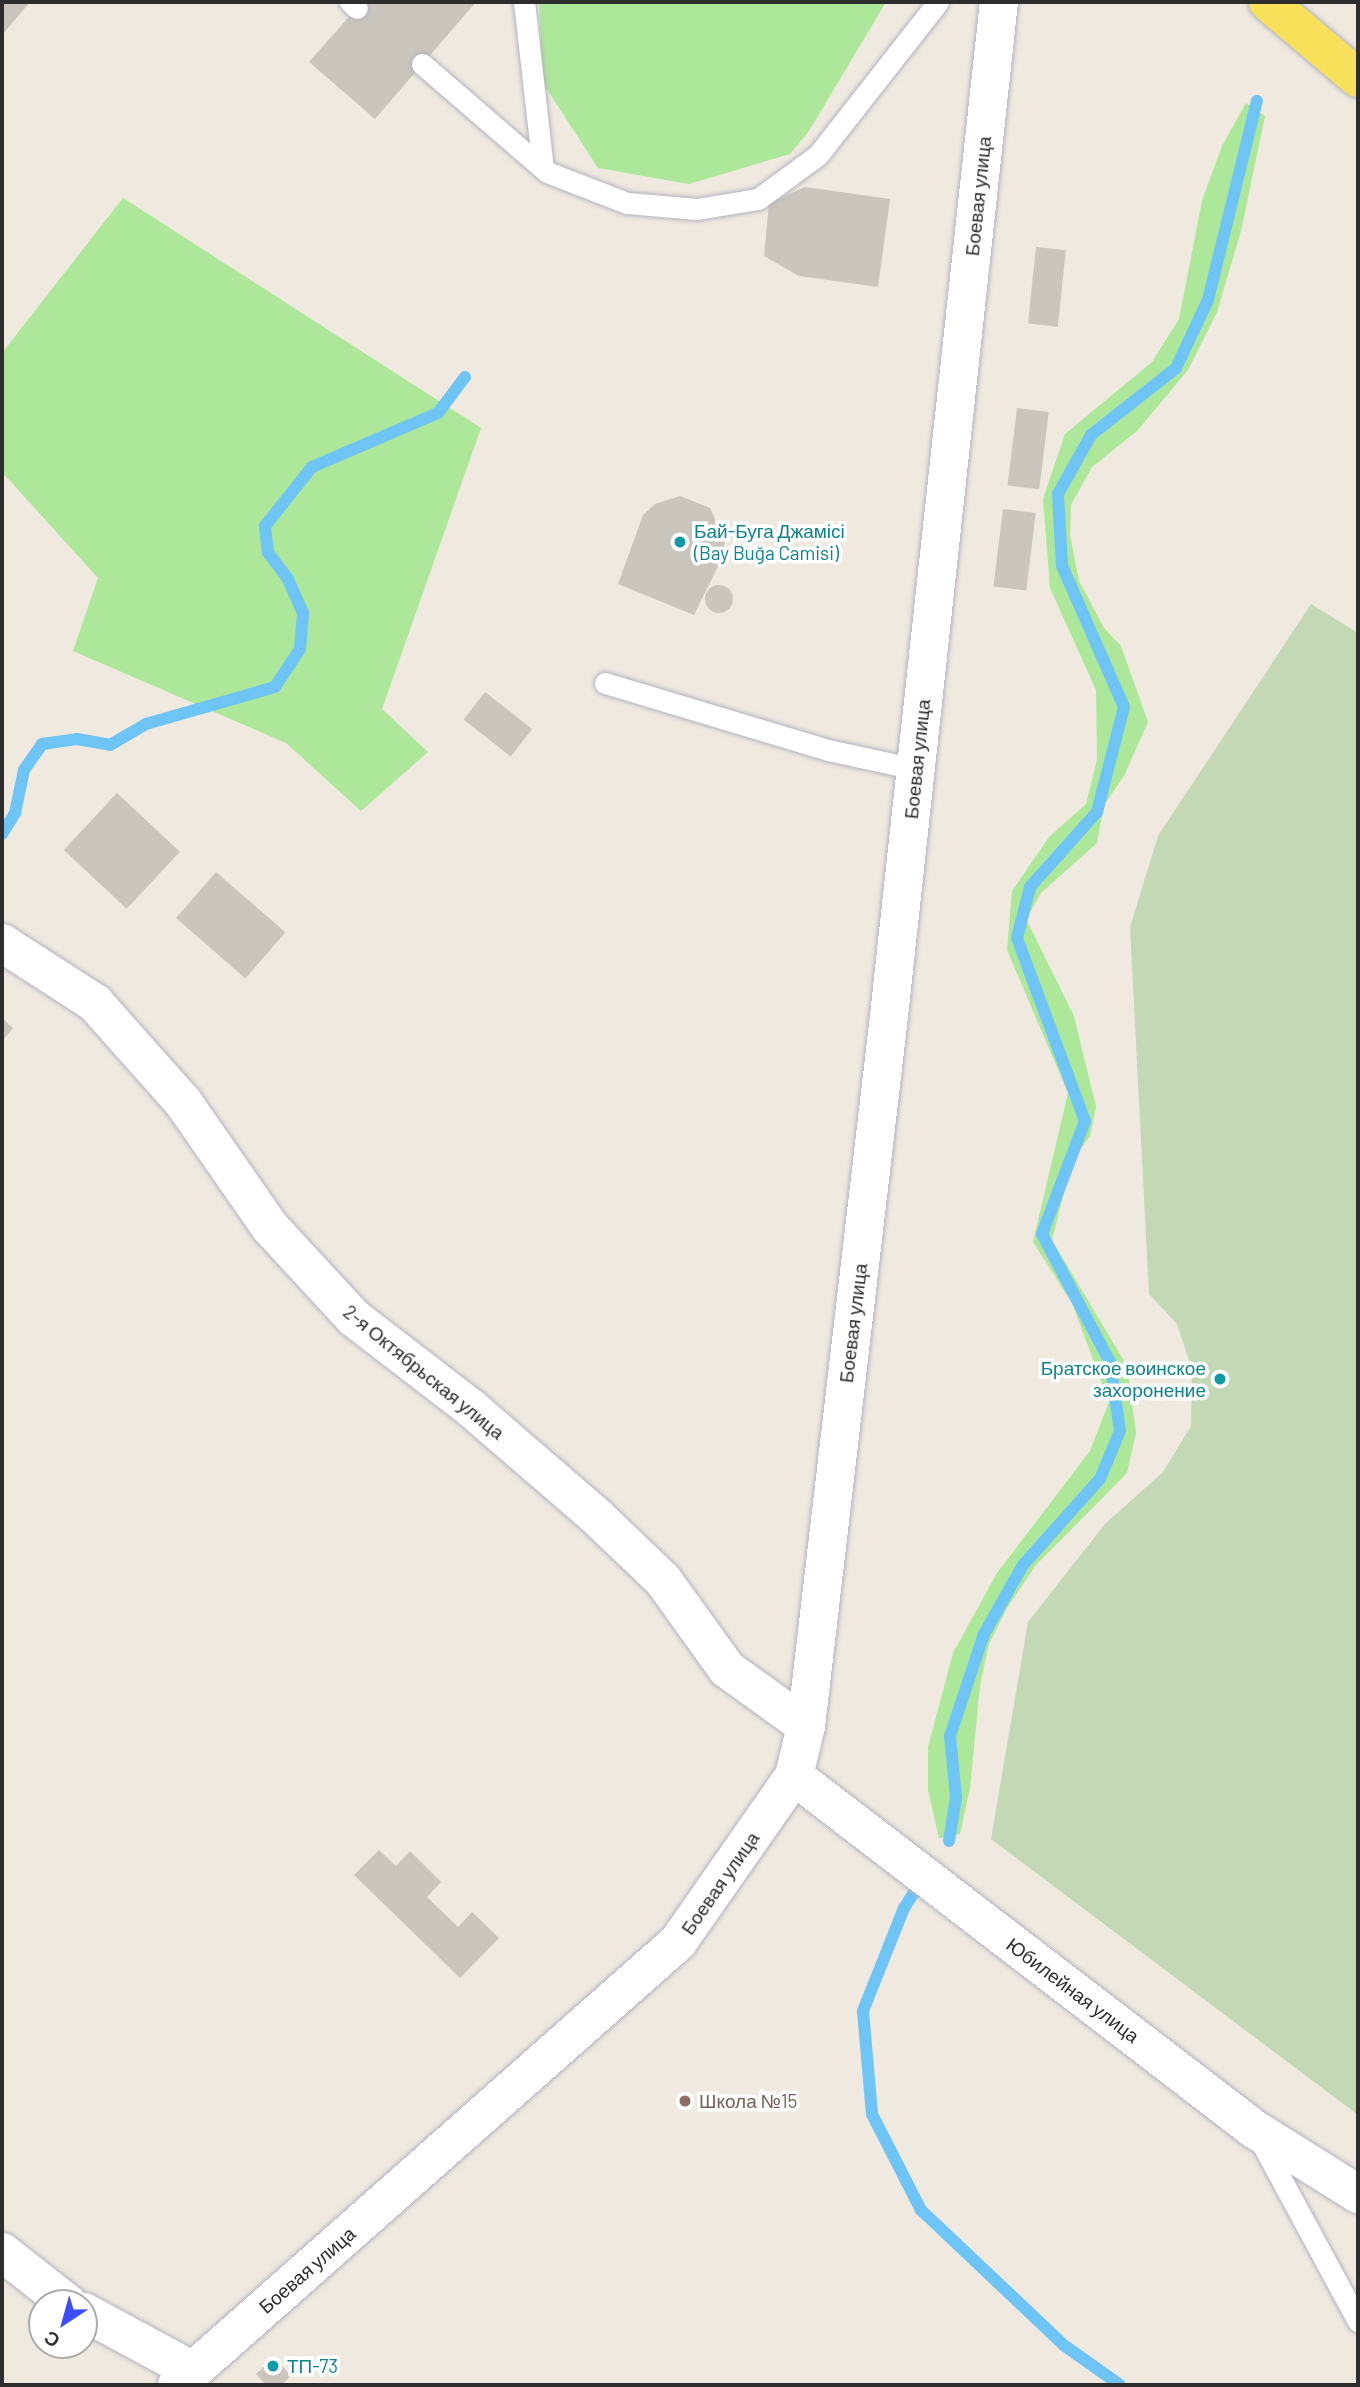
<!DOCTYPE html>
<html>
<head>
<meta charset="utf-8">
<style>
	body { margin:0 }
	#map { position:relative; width:1360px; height:2387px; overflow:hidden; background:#efe9df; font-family:Barlow,sans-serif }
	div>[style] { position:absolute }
	.green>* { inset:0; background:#ade799 }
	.cemetery>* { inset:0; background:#c3d9b5 }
	.stream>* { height:12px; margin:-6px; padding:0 6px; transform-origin:6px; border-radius:6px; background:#6ec4f5 }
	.building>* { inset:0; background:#cac6be; transform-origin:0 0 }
	.round { border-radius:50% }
	.roads { filter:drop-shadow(0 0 2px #b3b3c1) drop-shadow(0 0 2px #b3b3c1) }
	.lane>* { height:21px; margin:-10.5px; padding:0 10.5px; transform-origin:10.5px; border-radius:10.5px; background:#fff }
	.street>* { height:38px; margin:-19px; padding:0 19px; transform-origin:19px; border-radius:19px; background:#fff }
	.secondary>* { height:38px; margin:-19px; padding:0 19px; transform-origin:19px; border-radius:19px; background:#fff }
	.primary>* { height:38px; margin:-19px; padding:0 19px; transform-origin:19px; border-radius:19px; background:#f7e15b }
	.dots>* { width:19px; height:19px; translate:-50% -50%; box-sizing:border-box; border:4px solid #fff; border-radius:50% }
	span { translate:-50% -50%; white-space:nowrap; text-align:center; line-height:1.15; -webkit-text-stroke:7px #fff; paint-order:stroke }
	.street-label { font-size:19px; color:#2d2d2d }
	.culture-label { font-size:19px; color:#0d838f }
	.left { translate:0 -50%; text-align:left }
	.right { translate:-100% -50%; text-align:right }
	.education-label { font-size:19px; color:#785e54 }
	.frame { position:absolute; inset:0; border:4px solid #2d2d2d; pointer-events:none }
	.north { position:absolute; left:28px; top:2289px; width:70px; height:70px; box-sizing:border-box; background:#fff; border:2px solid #ababab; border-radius:50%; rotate:216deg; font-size:19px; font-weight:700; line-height:28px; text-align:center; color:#2d2d2d }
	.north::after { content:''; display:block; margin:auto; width:24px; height:32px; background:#3b4eff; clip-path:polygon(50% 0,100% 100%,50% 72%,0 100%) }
</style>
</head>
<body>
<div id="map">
	<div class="green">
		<i style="clip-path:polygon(539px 2px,886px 2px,809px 131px,790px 154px,689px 184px,598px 168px,543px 83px)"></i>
		<i style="clip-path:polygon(1246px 103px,1265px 116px,1241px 231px,1217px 312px,1188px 370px,1137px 431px,1092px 467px,1071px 505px,1070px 535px,1079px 581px,1104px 628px,1121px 646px,1148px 722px,1124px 776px,1104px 805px,1097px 843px,1041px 893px,1026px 919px,1074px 1016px,1096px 1107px,1090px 1136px,1072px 1161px,1052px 1240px,1127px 1366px,1136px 1433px,1127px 1473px,1036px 1565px,1007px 1608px,989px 1644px,980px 1685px,970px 1788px,960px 1834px,939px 1838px,928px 1790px,928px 1747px,953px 1653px,997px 1573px,1090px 1451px,1109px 1402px,1072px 1303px,1033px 1242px,1068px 1093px,1007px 950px,1012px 891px,1049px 837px,1086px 804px,1097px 760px,1096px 690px,1050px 588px,1043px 499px,1065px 434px,1152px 362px,1179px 319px,1202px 201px,1222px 146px)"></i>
		<i style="clip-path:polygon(123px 198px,481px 428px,382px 709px,428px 752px,361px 811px,286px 743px,73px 651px,98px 578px,2px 472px,2px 353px)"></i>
	</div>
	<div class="cemetery">
		<i style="clip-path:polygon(1311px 604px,1358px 633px,1358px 2115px,991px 1839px,1028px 1622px,1105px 1524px,1163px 1472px,1191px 1426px,1192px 1369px,1177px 1324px,1149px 1294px,1130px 927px,1158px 836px)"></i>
	</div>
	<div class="stream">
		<i style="left:2px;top:834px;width:25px;rotate:-58deg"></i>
		<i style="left:15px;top:813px;width:44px;rotate:-78.2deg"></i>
		<i style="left:24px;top:770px;width:32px;rotate:-55deg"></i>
		<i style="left:42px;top:744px;width:35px;rotate:-8deg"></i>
		<i style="left:77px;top:739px;width:34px;rotate:10deg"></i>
		<i style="left:110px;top:745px;width:42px;rotate:-30.3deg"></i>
		<i style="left:146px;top:724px;width:134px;rotate:-16deg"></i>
		<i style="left:275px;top:687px;width:45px;rotate:-56.7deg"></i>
		<i style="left:300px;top:649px;width:36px;rotate:-85deg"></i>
		<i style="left:303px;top:613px;width:37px;rotate:-114deg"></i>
		<i style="left:288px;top:579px;width:34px;rotate:-127deg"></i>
		<i style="left:268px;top:552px;width:26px;rotate:-97deg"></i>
		<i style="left:265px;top:526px;width:75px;rotate:-51.5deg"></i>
		<i style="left:312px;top:467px;width:137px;rotate:-23.2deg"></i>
		<i style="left:438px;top:413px;width:45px;rotate:-53.1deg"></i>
		<i style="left:949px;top:1841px;width:44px;rotate:-80.8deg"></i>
		<i style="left:956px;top:1798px;width:62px;rotate:-95.5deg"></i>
		<i style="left:950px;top:1736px;width:108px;rotate:-71.6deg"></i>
		<i style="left:984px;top:1634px;width:79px;rotate:-60.5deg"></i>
		<i style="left:1023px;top:1565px;width:115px;rotate:-48.2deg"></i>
		<i style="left:1100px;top:1479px;width:52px;rotate:-67.4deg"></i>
		<i style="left:1120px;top:1431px;width:70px;rotate:-98.2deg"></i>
		<i style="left:1110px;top:1362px;width:145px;rotate:-118deg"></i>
		<i style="left:1042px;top:1234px;width:121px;rotate:-69.2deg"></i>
		<i style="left:1085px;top:1121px;width:195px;rotate:-110.4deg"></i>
		<i style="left:1017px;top:938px;width:53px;rotate:-75.7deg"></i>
		<i style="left:1030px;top:887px;width:101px;rotate:-48.2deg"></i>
		<i style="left:1097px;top:812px;width:108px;rotate:-75.6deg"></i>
		<i style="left:1124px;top:707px;width:154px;rotate:-113.7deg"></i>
		<i style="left:1062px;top:566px;width:72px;rotate:-93.2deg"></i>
		<i style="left:1058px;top:494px;width:68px;rotate:-60.8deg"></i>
		<i style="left:1091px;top:435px;width:108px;rotate:-38.2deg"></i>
		<i style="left:1176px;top:368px;width:75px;rotate:-64.8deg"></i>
		<i style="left:1208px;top:300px;width:205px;rotate:-76.2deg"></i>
		<i style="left:918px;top:1886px;width:26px;rotate:122deg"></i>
		<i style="left:904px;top:1908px;width:111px;rotate:111.7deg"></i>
		<i style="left:863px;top:2011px;width:103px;rotate:85deg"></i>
		<i style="left:872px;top:2114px;width:108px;rotate:63deg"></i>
		<i style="left:921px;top:2210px;width:198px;rotate:43.4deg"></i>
		<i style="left:1065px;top:2346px;width:67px;rotate:35.3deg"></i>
	</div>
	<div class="building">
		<i style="clip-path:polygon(2px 2px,30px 2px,2px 35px)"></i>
		<i style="clip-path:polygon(362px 2px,476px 2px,375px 119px,309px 62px)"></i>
		<i style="clip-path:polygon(805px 187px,890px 199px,878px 287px,799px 276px,764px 256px,769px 203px)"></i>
		<i style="left:1036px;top:247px;width:30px;height:77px;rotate:6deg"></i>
		<i style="left:1017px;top:408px;width:32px;height:78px;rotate:7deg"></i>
		<i style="clip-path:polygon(680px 496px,710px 508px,725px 541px,719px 564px,694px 615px,618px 584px,643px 515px,655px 504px)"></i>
		<i style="left:1003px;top:509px;width:33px;height:78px;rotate:7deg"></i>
		<i class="round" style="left:705px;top:585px;width:28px;height:28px"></i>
		<i style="left:485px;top:692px;width:60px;height:35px;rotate:38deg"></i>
		<i style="left:117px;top:793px;width:86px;height:78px;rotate:43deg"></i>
		<i style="left:216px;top:872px;width:92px;height:61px;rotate:41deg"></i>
		<i style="clip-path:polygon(2px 1018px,13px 1028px,2px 1041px)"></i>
		<i style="clip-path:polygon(379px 1850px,396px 1866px,410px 1851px,441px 1882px,427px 1897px,458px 1927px,472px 1912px,499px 1938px,460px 1978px,354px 1875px)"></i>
		<i style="clip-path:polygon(274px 2357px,291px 2376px,281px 2385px,266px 2385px,256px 2374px)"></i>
	</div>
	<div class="roads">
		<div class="lane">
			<i style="left:350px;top:2px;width:9px;rotate:41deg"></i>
			<i style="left:524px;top:2px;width:167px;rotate:83.5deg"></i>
			<i style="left:422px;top:64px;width:165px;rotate:40.8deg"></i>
			<i style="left:547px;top:172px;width:86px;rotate:21.2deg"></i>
			<i style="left:627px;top:203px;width:70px;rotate:4.9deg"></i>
			<i style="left:697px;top:209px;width:62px;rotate:-9.3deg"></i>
			<i style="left:758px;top:199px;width:74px;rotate:-36.3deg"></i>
			<i style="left:818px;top:155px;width:194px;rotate:-51.9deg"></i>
			<i style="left:605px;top:683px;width:233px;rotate:16.7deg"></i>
			<i style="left:828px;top:750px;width:90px;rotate:12.2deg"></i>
			<i style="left:1260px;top:2140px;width:206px;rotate:61.6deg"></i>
		</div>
		<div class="street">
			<i style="left:2px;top:943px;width:111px;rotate:32.8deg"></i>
			<i style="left:95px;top:1003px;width:132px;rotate:48.4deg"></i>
			<i style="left:183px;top:1102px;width:152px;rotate:55.2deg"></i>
			<i style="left:270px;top:1227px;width:124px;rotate:47.3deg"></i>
			<i style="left:354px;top:1318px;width:149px;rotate:37.6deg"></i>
			<i style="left:472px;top:1409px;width:165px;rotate:40.8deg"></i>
			<i style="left:597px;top:1517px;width:91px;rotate:43.7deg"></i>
			<i style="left:663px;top:1580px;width:110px;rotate:54.3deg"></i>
			<i style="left:727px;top:1669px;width:97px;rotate:35.8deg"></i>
			<i style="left:794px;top:1776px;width:580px;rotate:37.5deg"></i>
			<i style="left:1254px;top:2129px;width:123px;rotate:32deg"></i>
			<i style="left:2px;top:2252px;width:83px;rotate:38.1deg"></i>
			<i style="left:84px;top:2312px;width:124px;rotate:28.4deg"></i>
		</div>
		<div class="secondary">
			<i style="left:177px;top:2385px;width:669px;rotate:-41.48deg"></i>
			<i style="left:678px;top:1942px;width:203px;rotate:-55.1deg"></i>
			<i style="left:794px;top:1776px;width:51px;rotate:-76.5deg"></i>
			<i style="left:806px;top:1726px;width:706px;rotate:-83.33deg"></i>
			<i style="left:888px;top:1025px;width:1029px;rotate:-83.81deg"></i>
		</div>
		<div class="primary">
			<i style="left:1268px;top:2px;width:118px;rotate:40.2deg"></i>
		</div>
	</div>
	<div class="dots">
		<i style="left:680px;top:542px;background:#0f9aa8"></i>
		<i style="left:1220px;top:1379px;background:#0f9aa8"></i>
		<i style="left:685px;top:2101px;background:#8d6e63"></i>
		<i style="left:273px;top:2366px;background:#0f9aa8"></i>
	</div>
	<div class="street-label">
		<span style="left:978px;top:196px;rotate:-84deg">Боевая улица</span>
		<span style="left:917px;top:759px;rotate:-84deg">Боевая улица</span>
		<span style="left:853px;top:1323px;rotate:-83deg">Боевая улица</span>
		<span style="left:424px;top:1372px;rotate:39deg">2-я Октябрьская улица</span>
		<span style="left:720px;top:1883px;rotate:-55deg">Боевая улица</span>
		<span style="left:1073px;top:1990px;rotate:37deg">Юбилейная улица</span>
		<span style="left:307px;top:2270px;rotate:-41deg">Боевая улица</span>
	</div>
	<div class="culture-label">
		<span class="left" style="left:694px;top:542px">Бай-Буга Джамісі<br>(Bay Buğa Camisi)</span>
		<span class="right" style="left:1206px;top:1379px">Братское воинское<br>захоронение</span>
		<span class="left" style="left:287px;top:2366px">ТП-73</span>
	</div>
	<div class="education-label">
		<span class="left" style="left:699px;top:2101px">Школа №15</span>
	</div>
	<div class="frame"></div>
	<div class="north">С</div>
</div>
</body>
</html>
